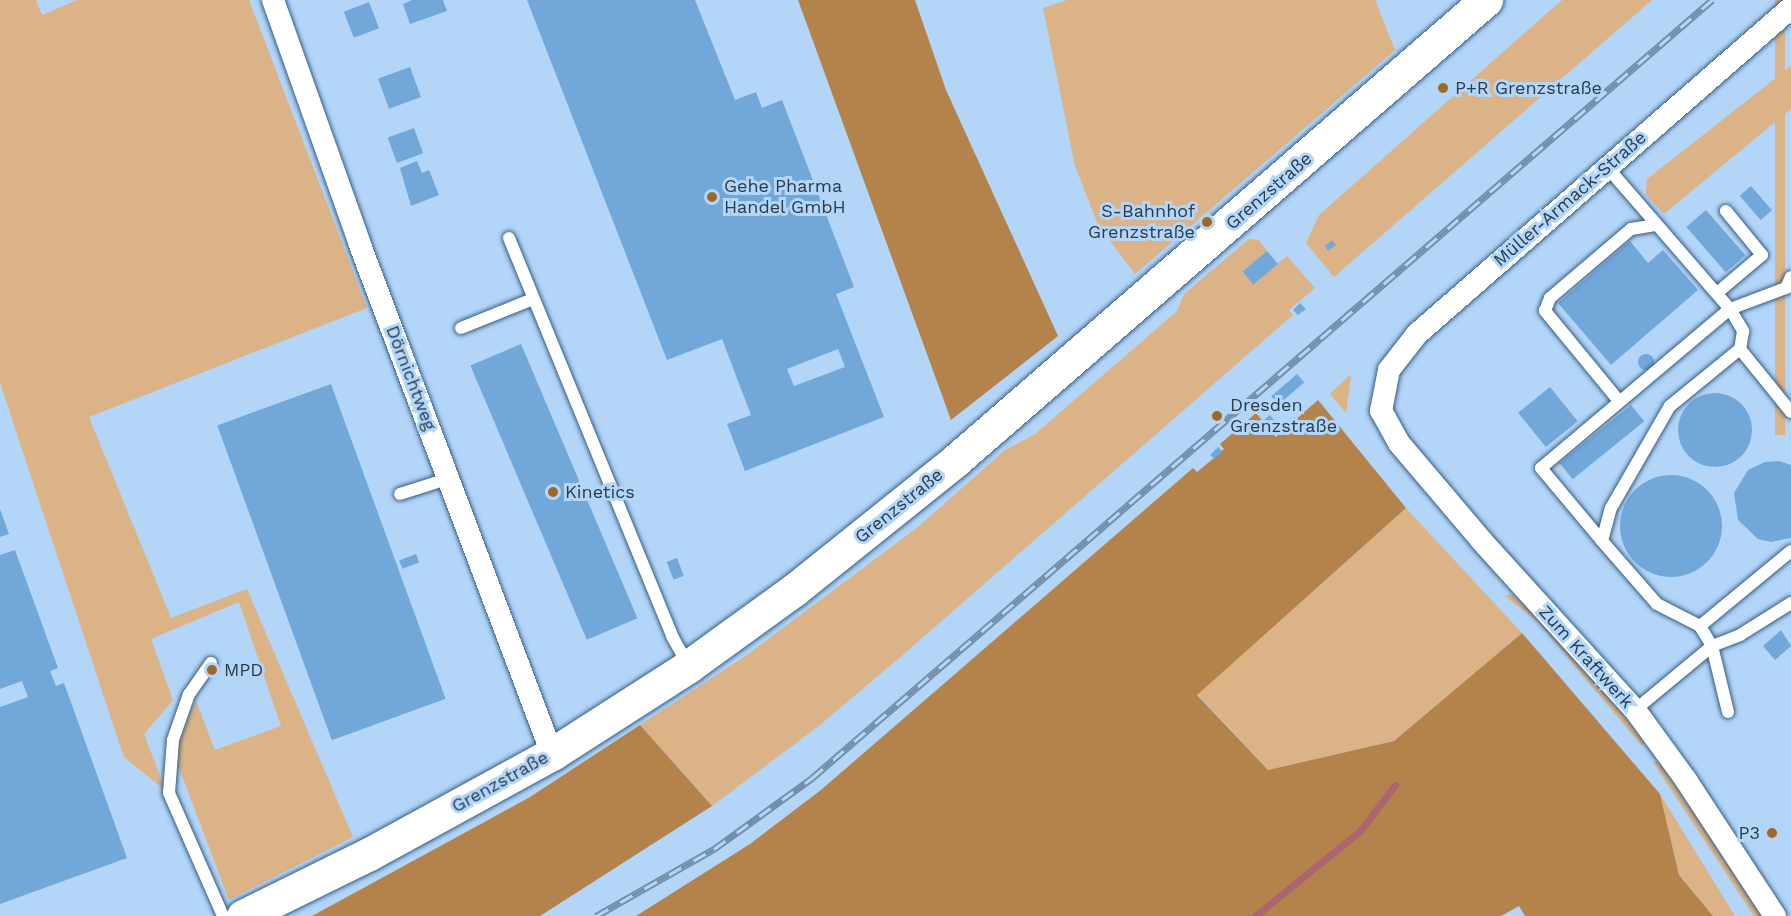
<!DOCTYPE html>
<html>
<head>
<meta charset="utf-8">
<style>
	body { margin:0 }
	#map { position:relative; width:1791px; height:916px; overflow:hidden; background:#b2d5f8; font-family:"Work Sans",sans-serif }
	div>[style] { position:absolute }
	.green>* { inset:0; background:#dcb386; transform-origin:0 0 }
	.forest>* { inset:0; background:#b3834b }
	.stream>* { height:7px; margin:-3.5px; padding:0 3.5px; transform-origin:3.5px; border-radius:3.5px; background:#ac6471 }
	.building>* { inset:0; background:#72a7da; transform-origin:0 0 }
	.round { border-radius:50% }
	.roads { filter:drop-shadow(0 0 2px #355d83) drop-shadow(0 0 2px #355d83) }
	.service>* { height:12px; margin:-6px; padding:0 6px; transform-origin:6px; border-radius:6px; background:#fff }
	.minor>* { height:22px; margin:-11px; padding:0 11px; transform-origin:11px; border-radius:11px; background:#fff }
	.secondary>* { height:33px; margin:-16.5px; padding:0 16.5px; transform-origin:16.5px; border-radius:16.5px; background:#fff }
	.rail>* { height:7px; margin-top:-3.5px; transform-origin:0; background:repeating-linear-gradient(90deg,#b2d5f8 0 14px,#748fab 0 28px); box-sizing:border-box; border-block:2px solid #748fab }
	.dots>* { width:16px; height:16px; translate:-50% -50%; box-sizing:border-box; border:3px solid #b2d5f8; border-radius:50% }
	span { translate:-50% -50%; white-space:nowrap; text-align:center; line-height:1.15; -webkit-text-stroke:6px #b2d5f8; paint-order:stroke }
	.poi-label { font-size:18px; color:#293b4d }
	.left { translate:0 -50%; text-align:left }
	.right { translate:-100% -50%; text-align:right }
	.street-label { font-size:18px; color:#293b4d }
</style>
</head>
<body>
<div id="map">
	<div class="green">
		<i style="clip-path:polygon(0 0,36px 0,42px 15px,77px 0,249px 0,367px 308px,89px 417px,171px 618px,247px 589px,353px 837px,229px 900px,176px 760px,177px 743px,196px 701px,215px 750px,281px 726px,239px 602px,151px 639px,173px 700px,144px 734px,166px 791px,124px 757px,0 383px)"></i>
		<i style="clip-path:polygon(1067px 0,1375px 0,1395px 50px,1135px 274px,1098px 225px,1075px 166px,1043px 8px)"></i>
		<i style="clip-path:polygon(1562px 0,1652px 0,1334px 277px,1306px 243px,1319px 215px)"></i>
		<i style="left:1775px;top:0;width:10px;height:435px"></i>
		<i style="clip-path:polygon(1791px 66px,1791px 109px,1664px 214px,1646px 195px,1647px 179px)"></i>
		<i style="clip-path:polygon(1249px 239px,1259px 240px,1267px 251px,1243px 272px,1254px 284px,1287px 256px,1315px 288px,1289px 310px,1293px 315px,898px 659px,820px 725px,712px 806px,640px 725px,747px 655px,918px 527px,1005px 450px,1034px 435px,1177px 311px,1184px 294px)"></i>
		<i style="clip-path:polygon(1350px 375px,1351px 377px,1346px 413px,1330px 394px)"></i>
		<i style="clip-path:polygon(1406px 508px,1522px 633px,1394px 741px,1268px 770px,1197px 694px)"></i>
		<i style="clip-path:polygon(1511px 594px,1541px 617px,1645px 741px,1642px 746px,1537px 621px,1505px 596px)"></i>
		<i style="clip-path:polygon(1653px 762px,1660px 762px,1762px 916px,1754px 916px)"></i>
		<i style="clip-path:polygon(1660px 794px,1735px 916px,1713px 916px,1679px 875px)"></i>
	</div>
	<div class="forest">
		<i style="clip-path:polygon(798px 0,915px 0,946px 90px,1058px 336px,951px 420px)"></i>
		<i style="clip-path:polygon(1318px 400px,1406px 508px,1197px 695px,1268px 770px,1394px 741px,1522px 633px,1660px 794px,1679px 875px,1713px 916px,1525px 916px,1519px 906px,1501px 916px,636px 916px,750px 844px,821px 790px,1193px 468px,1197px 472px,1214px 458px,1224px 449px,1220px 444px,1256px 413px,1276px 437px)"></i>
		<i style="clip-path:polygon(640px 725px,712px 806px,540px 916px,312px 916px,530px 797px)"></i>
	</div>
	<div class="stream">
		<i style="left:1255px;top:916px;width:135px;rotate:-39deg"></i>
		<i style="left:1360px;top:831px;width:58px;rotate:-52.7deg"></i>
	</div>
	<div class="building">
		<i style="clip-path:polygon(412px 0,443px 0,447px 11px,410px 24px,403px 4px)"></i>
		<i style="clip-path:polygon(evenodd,527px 0,695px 0,735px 100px,756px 92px,762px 108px,782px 100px,854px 287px,836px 294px,884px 417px,745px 471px,727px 424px,751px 415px,722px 339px,667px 360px,527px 0,838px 349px,845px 367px,794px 386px,787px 369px,838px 349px)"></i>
		<i style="left:369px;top:2px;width:28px;height:27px;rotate:69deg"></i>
		<i style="left:410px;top:67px;width:32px;height:34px;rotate:70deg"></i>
		<i style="left:414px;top:128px;width:27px;height:28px;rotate:70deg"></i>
		<i style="clip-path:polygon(417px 161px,422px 173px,429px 170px,439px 195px,411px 206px,400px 168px)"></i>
		<i style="left:1751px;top:186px;width:32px;height:15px;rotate:49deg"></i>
		<i style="left:1706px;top:210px;width:60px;height:26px;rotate:49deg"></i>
		<i style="clip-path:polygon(1332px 240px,1336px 245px,1328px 251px,1325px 246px)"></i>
		<i style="clip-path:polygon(1630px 241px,1648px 263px,1663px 250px,1698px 290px,1611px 365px,1558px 303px)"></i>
		<i style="left:1267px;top:251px;width:17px;height:32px;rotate:50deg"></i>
		<i style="clip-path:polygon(1300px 303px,1306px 309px,1298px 315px,1293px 310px)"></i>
		<i style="left:521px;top:344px;width:298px;height:55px;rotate:67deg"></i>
		<i class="round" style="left:1638px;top:354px;width:16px;height:16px"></i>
		<i style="left:1297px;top:374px;width:11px;height:34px;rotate:49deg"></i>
		<i style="left:331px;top:384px;width:335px;height:121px;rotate:70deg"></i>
		<i style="left:1550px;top:387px;width:44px;height:41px;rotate:51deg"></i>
		<i class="round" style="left:1678px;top:393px;width:74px;height:74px"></i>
		<i style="left:1631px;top:405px;width:21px;height:92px;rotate:51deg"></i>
		<i style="left:1270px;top:415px;width:17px;height:8px;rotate:50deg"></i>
		<i style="left:1218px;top:447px;width:6px;height:11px;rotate:45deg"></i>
		<i style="clip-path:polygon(1779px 461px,1791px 465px,1791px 538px,1771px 542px,1758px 539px,1738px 520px,1734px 493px,1748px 470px,1765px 462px)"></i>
		<i class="round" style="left:1620px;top:475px;width:102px;height:102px"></i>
		<i style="clip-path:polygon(0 509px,9px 534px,0 537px)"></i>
		<i style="clip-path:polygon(15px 550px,58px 668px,50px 671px,56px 686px,64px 683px,127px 858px,0 904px,0 707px,28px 697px,22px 681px,0 689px,0 555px)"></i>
		<i style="left:416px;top:554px;width:9px;height:18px;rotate:69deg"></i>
		<i style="left:677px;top:558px;width:19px;height:11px;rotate:69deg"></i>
		<i style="clip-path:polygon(1781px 630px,1791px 646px,1775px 660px,1763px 646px)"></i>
	</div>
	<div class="roads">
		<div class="service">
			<i style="left:1607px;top:167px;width:188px;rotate:49.1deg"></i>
			<i style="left:1730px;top:309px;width:26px;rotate:59deg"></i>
			<i style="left:1743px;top:331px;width:18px;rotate:99deg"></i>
			<i style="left:509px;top:238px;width:430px;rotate:67.7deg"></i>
			<i style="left:672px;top:636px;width:33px;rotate:61deg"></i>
			<i style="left:1717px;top:293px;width:59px;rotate:-40.2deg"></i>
			<i style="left:1762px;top:255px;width:57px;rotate:-129.3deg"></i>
			<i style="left:461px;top:328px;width:78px;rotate:-21.9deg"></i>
			<i style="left:1619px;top:401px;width:117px;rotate:-129.4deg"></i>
			<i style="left:1545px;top:311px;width:14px;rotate:-69deg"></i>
			<i style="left:1550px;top:298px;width:106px;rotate:-40.4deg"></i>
			<i style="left:1631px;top:229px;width:26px;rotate:-9deg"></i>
			<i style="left:400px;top:494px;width:52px;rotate:-17.7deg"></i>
			<i style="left:1602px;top:541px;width:95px;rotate:-129.9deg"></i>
			<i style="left:1541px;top:468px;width:247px;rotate:-40.1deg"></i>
			<i style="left:1730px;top:309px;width:60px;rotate:-20.6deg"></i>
			<i style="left:1786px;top:288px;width:12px;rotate:-66deg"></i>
			<i style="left:1700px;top:626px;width:118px;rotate:-39.5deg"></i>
			<i style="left:211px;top:663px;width:38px;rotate:125deg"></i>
			<i style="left:189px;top:694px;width:49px;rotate:109.2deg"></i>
			<i style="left:173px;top:740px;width:53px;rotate:94.3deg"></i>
			<i style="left:169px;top:793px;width:134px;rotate:66.3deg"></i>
			<i style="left:1635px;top:710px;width:100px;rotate:-39.7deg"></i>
			<i style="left:1712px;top:646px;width:30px;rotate:-21deg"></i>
			<i style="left:1740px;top:635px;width:60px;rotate:-32.1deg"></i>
			<i style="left:1728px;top:712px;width:68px;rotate:-103.6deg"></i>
			<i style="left:1712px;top:646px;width:23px;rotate:-121deg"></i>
			<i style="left:1700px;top:626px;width:48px;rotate:-152.9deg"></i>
			<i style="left:1657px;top:604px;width:84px;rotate:-131.1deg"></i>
			<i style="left:1602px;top:541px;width:34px;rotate:-75deg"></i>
			<i style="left:1611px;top:508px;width:118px;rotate:-60deg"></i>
			<i style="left:1670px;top:406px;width:90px;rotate:-39.2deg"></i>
			<i style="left:1740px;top:349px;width:81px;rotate:51deg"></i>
		</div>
		<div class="minor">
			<i style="left:273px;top:0;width:260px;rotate:70.4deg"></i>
			<i style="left:360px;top:245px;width:544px;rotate:69.33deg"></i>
			<i style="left:1775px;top:916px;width:163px;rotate:-123.2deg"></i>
			<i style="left:1686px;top:780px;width:87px;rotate:-126.1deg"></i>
			<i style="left:1635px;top:710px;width:228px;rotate:-132.2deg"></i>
			<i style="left:1482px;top:541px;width:128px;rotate:-130.3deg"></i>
			<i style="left:1399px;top:443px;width:37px;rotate:-119deg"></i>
			<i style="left:1381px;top:411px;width:42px;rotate:-79deg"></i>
			<i style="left:1389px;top:370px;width:46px;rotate:-52.1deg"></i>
			<i style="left:1417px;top:334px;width:496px;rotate:-41.1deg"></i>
		</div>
		<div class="secondary">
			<i style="left:243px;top:916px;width:140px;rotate:-26.2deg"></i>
			<i style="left:369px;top:854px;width:209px;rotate:-28.7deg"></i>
			<i style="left:552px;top:754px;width:163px;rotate:-32.7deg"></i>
			<i style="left:689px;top:666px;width:130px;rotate:-35.9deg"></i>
			<i style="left:794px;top:590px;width:208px;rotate:-38.7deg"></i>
			<i style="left:956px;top:460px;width:702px;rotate:-40.96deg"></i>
		</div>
	</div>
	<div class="rail">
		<i style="left:596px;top:916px;width:136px;rotate:-29.6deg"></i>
		<i style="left:714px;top:849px;width:121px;rotate:-35.9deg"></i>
		<i style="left:812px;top:778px;width:1190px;rotate:-40.84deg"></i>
	</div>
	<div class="dots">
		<i style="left:1443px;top:88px;background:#9f6823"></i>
		<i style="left:712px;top:197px;background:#9f6823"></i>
		<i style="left:1207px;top:222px;background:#9f6823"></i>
		<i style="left:1217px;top:416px;background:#9f6823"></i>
		<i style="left:553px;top:492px;background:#9f6823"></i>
		<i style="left:212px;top:670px;background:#9f6823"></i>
		<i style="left:1772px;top:833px;background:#9f6823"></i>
	</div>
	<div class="poi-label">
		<span class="left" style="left:1455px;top:88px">P+R Grenzstraße</span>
		<span class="left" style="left:724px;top:197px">Gehe Pharma<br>Handel GmbH</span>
		<span class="right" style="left:1195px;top:222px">S-Bahnhof<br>Grenzstraße</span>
		<span class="left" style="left:1230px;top:416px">Dresden<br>Grenzstraße</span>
		<span class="left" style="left:565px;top:492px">Kinetics</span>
		<span class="left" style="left:224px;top:670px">MPD</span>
		<span class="right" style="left:1760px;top:833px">P3</span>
	</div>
	<div class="street-label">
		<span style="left:1269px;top:191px;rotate:-41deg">Grenzstraße</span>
		<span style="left:1570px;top:199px;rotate:-41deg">Müller-Armack-Straße</span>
		<span style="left:411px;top:378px;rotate:69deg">Dörnichtweg</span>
		<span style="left:899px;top:506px;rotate:-39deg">Grenzstraße</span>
		<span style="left:1586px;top:657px;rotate:48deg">Zum Kraftwerk</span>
		<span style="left:500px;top:782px;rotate:-29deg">Grenzstraße</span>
	</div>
</div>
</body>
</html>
